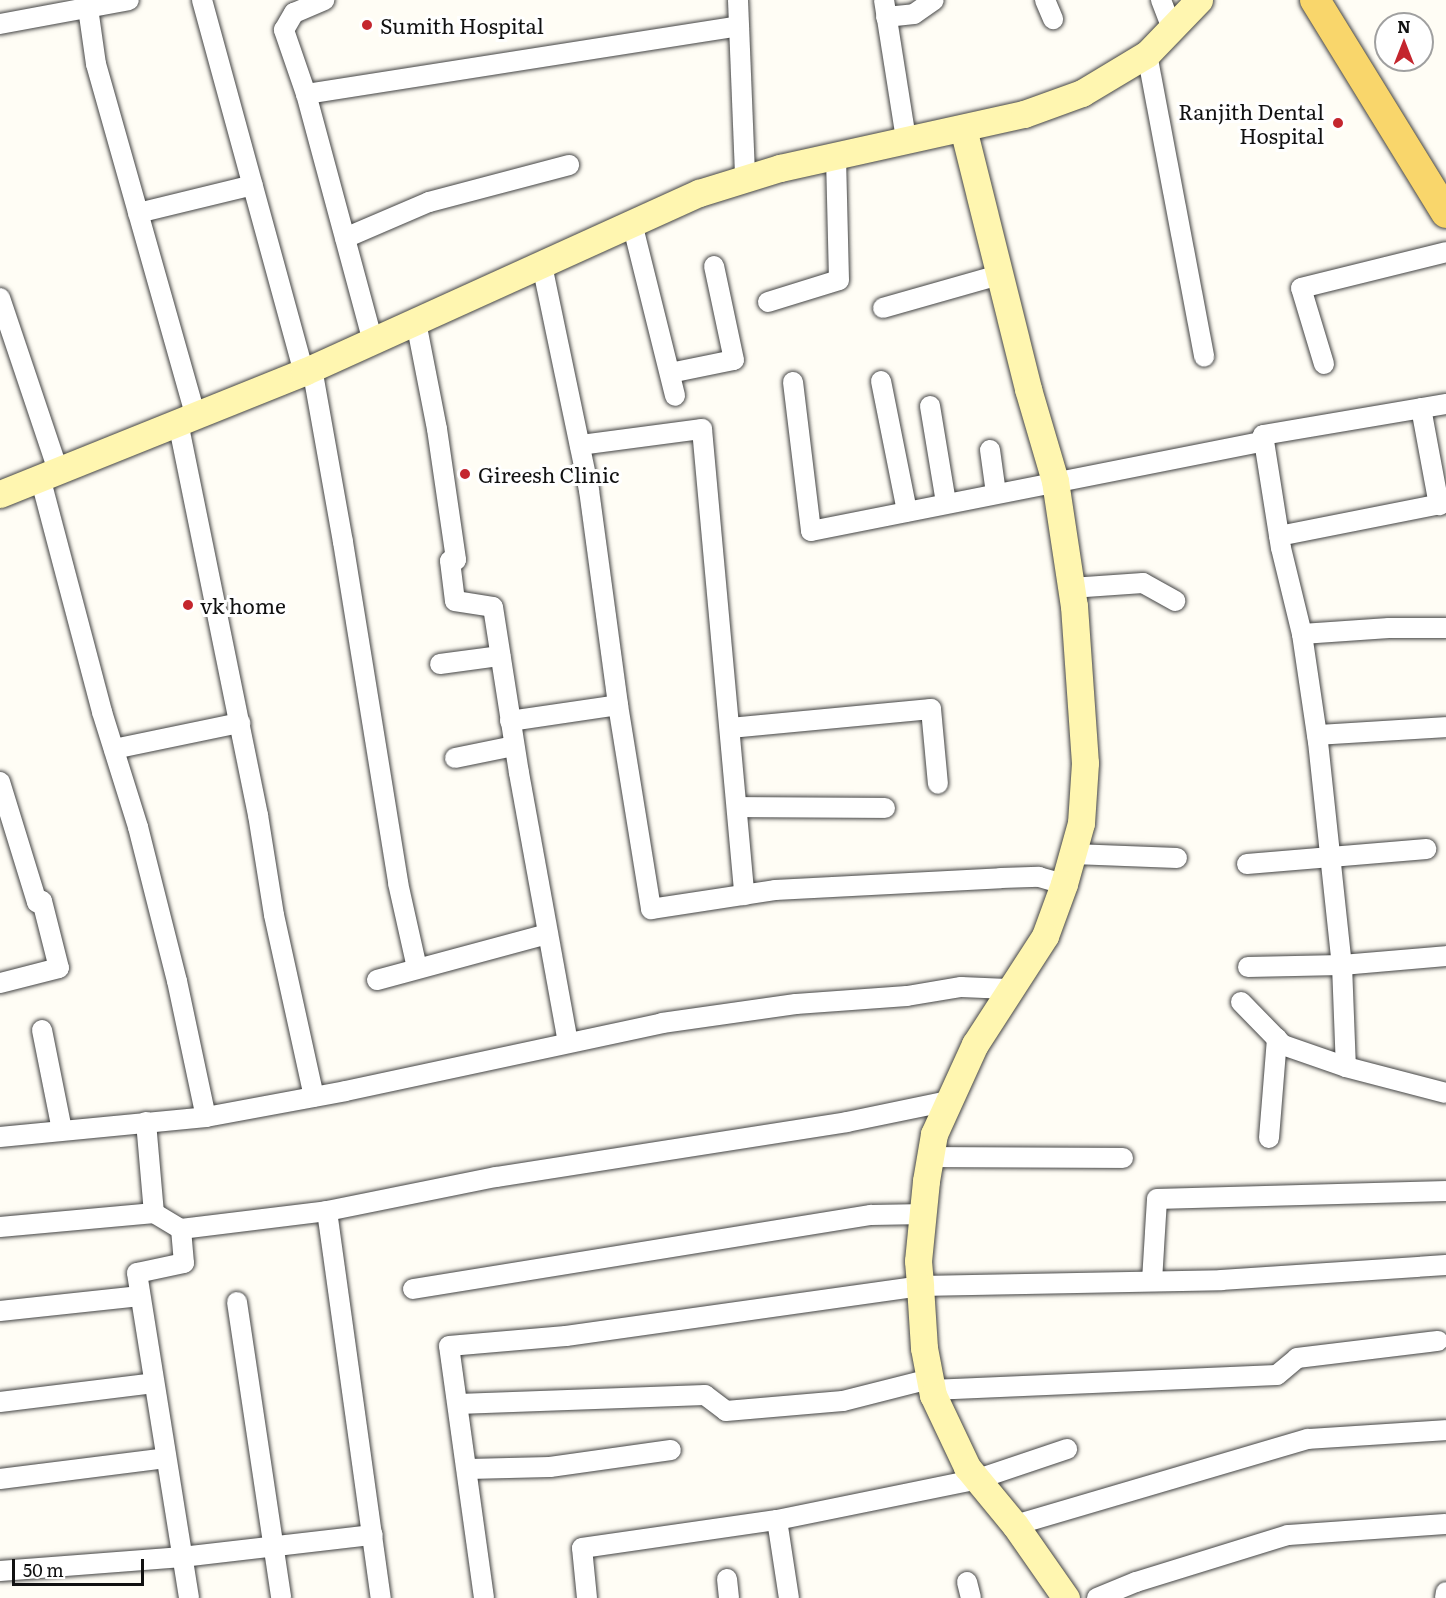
<!DOCTYPE html>
<html>
<head>
<meta charset="utf-8">
<style>
	body { margin:0 }
	#map { position:relative; width:1446px; height:1598px; overflow:hidden; background:#fffdf5; font-family:Literata,serif }
	div>[style] { position:absolute }
	.roads { filter:drop-shadow(0 0 2px #444) drop-shadow(0 0 2px #444) }
	.street>* { height:20px; margin:-10px; padding:0 10px; transform-origin:10px; border-radius:10px; background:#fff }
	.secondary>* { height:27px; margin:-13.5px; padding:0 13.5px; transform-origin:13.5px; border-radius:13.5px; background:#fff6b0 }
	.primary>* { height:30px; margin:-15px; padding:0 15px; transform-origin:15px; border-radius:15px; background:#f9d66b }
	.dots>* { width:16px; height:16px; translate:-50% -50%; box-sizing:border-box; border:3px solid #fff; border-radius:50% }
	span { translate:-50% -50%; white-space:nowrap; text-align:center; line-height:1.15; -webkit-text-stroke:6px #fff; paint-order:stroke }
	.poi-label { font-size:21px; color:#111 }
	.left { translate:0 -50%; text-align:left }
	.right { translate:-100% -50%; text-align:right }
	.north { position:absolute; left:1374px; top:12px; width:60px; height:60px; box-sizing:border-box; background:#fff; border:2px solid #a0a0a0; border-radius:50%; rotate:0deg; font-size:16px; font-weight:700; line-height:24px; text-align:center; color:#111 }
	.north::after { content:''; display:block; margin:auto; width:21px; height:27px; background:#c4262e; clip-path:polygon(50% 0,100% 100%,50% 72%,0 100%) }
	.scale { position:absolute; left:12px; top:1559px; width:132px; height:27px; box-sizing:border-box; border:3px solid #111; border-top:0; padding-left:8px; font-size:18px; line-height:21px; white-space:nowrap; color:#111; -webkit-text-stroke:4px #fff; paint-order:stroke }
</style>
</head>
<body>
<div id="map">
	<div class="roads">
		<div class="street">
			<i style="left:202px;top:0;width:386px;rotate:74.7deg"></i>
			<i style="left:738px;top:0;width:178px;rotate:87.7deg"></i>
			<i style="left:884px;top:0;width:141px;rotate:81deg"></i>
			<i style="left:1045px;top:0;width:21px;rotate:67deg"></i>
			<i style="left:1161px;top:0;width:30px;rotate:69deg"></i>
			<i style="left:88px;top:8px;width:57px;rotate:81.9deg"></i>
			<i style="left:96px;top:64px;width:365px;rotate:74.2deg"></i>
			<i style="left:886px;top:17px;width:28px;rotate:-6deg"></i>
			<i style="left:914px;top:14px;width:24px;rotate:-35deg"></i>
			<i style="left:0;top:24px;width:131px;rotate:-10.5deg"></i>
			<i style="left:1147px;top:54px;width:308px;rotate:79.3deg"></i>
			<i style="left:306px;top:94px;width:68px;rotate:-109deg"></i>
			<i style="left:284px;top:30px;width:20px;rotate:-60deg"></i>
			<i style="left:294px;top:13px;width:33px;rotate:-23deg"></i>
			<i style="left:138px;top:213px;width:118px;rotate:-13.7deg"></i>
			<i style="left:632px;top:223px;width:178px;rotate:76deg"></i>
			<i style="left:345px;top:238px;width:91px;rotate:-23.2deg"></i>
			<i style="left:429px;top:202px;width:145px;rotate:-14.8deg"></i>
			<i style="left:542px;top:265px;width:230px;rotate:78.2deg"></i>
			<i style="left:589px;top:490px;width:217px;rotate:82.3deg"></i>
			<i style="left:618px;top:705px;width:207px;rotate:80.8deg"></i>
			<i style="left:651px;top:909px;width:125px;rotate:-8.7deg"></i>
			<i style="left:775px;top:890px;width:226px;rotate:-3deg"></i>
			<i style="left:1001px;top:878px;width:38px;rotate:-2deg"></i>
			<i style="left:1039px;top:877px;width:26px;rotate:16deg"></i>
			<i style="left:0;top:298px;width:182px;rotate:71.4deg"></i>
			<i style="left:768px;top:302px;width:74px;rotate:-17.2deg"></i>
			<i style="left:839px;top:280px;width:125px;rotate:-91.4deg"></i>
			<i style="left:883px;top:308px;width:121px;rotate:-15.9deg"></i>
			<i style="left:416px;top:322px;width:109px;rotate:78.9deg"></i>
			<i style="left:437px;top:429px;width:132px;rotate:81.7deg"></i>
			<i style="left:456px;top:560px;width:6px;rotate:171deg"></i>
			<i style="left:450px;top:561px;width:40px;rotate:82.9deg"></i>
			<i style="left:455px;top:601px;width:38px;rotate:9deg"></i>
			<i style="left:493px;top:607px;width:168px;rotate:81.1deg"></i>
			<i style="left:519px;top:773px;width:273px;rotate:79.7deg"></i>
			<i style="left:373px;top:342px;width:257px;rotate:-105.1deg"></i>
			<i style="left:306px;top:94px;width:438px;rotate:-8.9deg"></i>
			<i style="left:1324px;top:364px;width:79px;rotate:-106.8deg"></i>
			<i style="left:1301px;top:288px;width:149px;rotate:-13.9deg"></i>
			<i style="left:312px;top:368px;width:177px;rotate:79.9deg"></i>
			<i style="left:343px;top:542px;width:345px;rotate:80.8deg"></i>
			<i style="left:398px;top:883px;width:87px;rotate:77.4deg"></i>
			<i style="left:670px;top:373px;width:65px;rotate:-11.5deg"></i>
			<i style="left:734px;top:360px;width:96px;rotate:-102deg"></i>
			<i style="left:881px;top:381px;width:133px;rotate:78.7deg"></i>
			<i style="left:793px;top:382px;width:150px;rotate:83.1deg"></i>
			<i style="left:811px;top:531px;width:462px;rotate:-11.2deg"></i>
			<i style="left:1264px;top:441px;width:108px;rotate:81deg"></i>
			<i style="left:1281px;top:548px;width:89px;rotate:76.3deg"></i>
			<i style="left:1302px;top:634px;width:109px;rotate:81.6deg"></i>
			<i style="left:1318px;top:742px;width:224px;rotate:83.9deg"></i>
			<i style="left:1342px;top:965px;width:102px;rotate:87.8deg"></i>
			<i style="left:1346px;top:1067px;width:103px;rotate:14.6deg"></i>
			<i style="left:930px;top:406px;width:98px;rotate:80.6deg"></i>
			<i style="left:1421px;top:408px;width:99px;rotate:79.5deg"></i>
			<i style="left:178px;top:422px;width:401px;rotate:78.5deg"></i>
			<i style="left:258px;top:815px;width:101px;rotate:80.9deg"></i>
			<i style="left:274px;top:915px;width:186px;rotate:77.6deg"></i>
			<i style="left:1264px;top:441px;width:6px;rotate:-99deg"></i>
			<i style="left:1263px;top:435px;width:186px;rotate:-9.6deg"></i>
			<i style="left:580px;top:445px;width:123px;rotate:-7.5deg"></i>
			<i style="left:702px;top:429px;width:468px;rotate:84.8deg"></i>
			<i style="left:990px;top:450px;width:43px;rotate:82.1deg"></i>
			<i style="left:40px;top:477px;width:243px;rotate:75.2deg"></i>
			<i style="left:102px;top:712px;width:121px;rotate:72.6deg"></i>
			<i style="left:138px;top:827px;width:159px;rotate:75.8deg"></i>
			<i style="left:177px;top:981px;width:139px;rotate:78deg"></i>
			<i style="left:1279px;top:536px;width:170px;rotate:-11.2deg"></i>
			<i style="left:1071px;top:588px;width:72px;rotate:-4deg"></i>
			<i style="left:1143px;top:583px;width:37px;rotate:29deg"></i>
			<i style="left:1302px;top:634px;width:87px;rotate:-3.9deg"></i>
			<i style="left:1389px;top:628px;width:57px"></i>
			<i style="left:440px;top:664px;width:61px;rotate:-7.6deg"></i>
			<i style="left:510px;top:721px;width:109px;rotate:-8.4deg"></i>
			<i style="left:730px;top:728px;width:202px;rotate:-5.4deg"></i>
			<i style="left:931px;top:709px;width:75px;rotate:84.7deg"></i>
			<i style="left:1317px;top:735px;width:129px;rotate:-3.5deg"></i>
			<i style="left:114px;top:749px;width:129px;rotate:-11.7deg"></i>
			<i style="left:455px;top:758px;width:60px;rotate:-11.5deg"></i>
			<i style="left:0;top:782px;width:126px;rotate:72.9deg"></i>
			<i style="left:37px;top:902px;width:5px;rotate:-11deg"></i>
			<i style="left:42px;top:901px;width:69px;rotate:75.8deg"></i>
			<i style="left:59px;top:968px;width:61px;rotate:165.7deg"></i>
			<i style="left:737px;top:807px;width:148px;rotate:0.4deg"></i>
			<i style="left:1073px;top:854px;width:104px;rotate:2.2deg"></i>
			<i style="left:1247px;top:864px;width:180px;rotate:-4.8deg"></i>
			<i style="left:1248px;top:967px;width:94px;rotate:-1.2deg"></i>
			<i style="left:1342px;top:965px;width:104px;rotate:-4.9deg"></i>
			<i style="left:377px;top:980px;width:177px;rotate:-15.1deg"></i>
			<i style="left:1241px;top:1002px;width:60px;rotate:45.7deg"></i>
			<i style="left:1283px;top:1045px;width:67px;rotate:19.2deg"></i>
			<i style="left:42px;top:1030px;width:102px;rotate:78.7deg"></i>
			<i style="left:146px;top:1122px;width:91px;rotate:85deg"></i>
			<i style="left:0;top:1137px;width:207px;rotate:-5.5deg"></i>
			<i style="left:206px;top:1117px;width:142px;rotate:-10.5deg"></i>
			<i style="left:346px;top:1091px;width:323px;rotate:-12.1deg"></i>
			<i style="left:662px;top:1023px;width:135px;rotate:-8.1deg"></i>
			<i style="left:796px;top:1004px;width:111px;rotate:-4.1deg"></i>
			<i style="left:907px;top:996px;width:55px;rotate:-9.5deg"></i>
			<i style="left:961px;top:987px;width:47px;rotate:2.4deg"></i>
			<i style="left:1269px;top:1138px;width:100px;rotate:-85.4deg"></i>
			<i style="left:930px;top:1157px;width:193px;rotate:0.3deg"></i>
			<i style="left:327px;top:1211px;width:391px;rotate:82.1deg"></i>
			<i style="left:0;top:1227px;width:155px;rotate:-5.2deg"></i>
			<i style="left:154px;top:1213px;width:31px;rotate:31deg"></i>
			<i style="left:181px;top:1229px;width:147px;rotate:-7deg"></i>
			<i style="left:327px;top:1211px;width:172px;rotate:-11.4deg"></i>
			<i style="left:496px;top:1177px;width:355px;rotate:-8.9deg"></i>
			<i style="left:847px;top:1122px;width:103px;rotate:-11.7deg"></i>
			<i style="left:181px;top:1229px;width:34px;rotate:85deg"></i>
			<i style="left:184px;top:1263px;width:48px;rotate:168deg"></i>
			<i style="left:137px;top:1273px;width:329px;rotate:80.9deg"></i>
			<i style="left:1152px;top:1281px;width:82px;rotate:-86.5deg"></i>
			<i style="left:1157px;top:1199px;width:289px;rotate:-1.6deg"></i>
			<i style="left:413px;top:1289px;width:464px;rotate:-9.2deg"></i>
			<i style="left:871px;top:1215px;width:52px;rotate:-1.1deg"></i>
			<i style="left:237px;top:1302px;width:299px;rotate:81.5deg"></i>
			<i style="left:0;top:1311px;width:141px;rotate:-6.1deg"></i>
			<i style="left:931px;top:1390px;width:346px;rotate:-2.5deg"></i>
			<i style="left:1277px;top:1375px;width:26px;rotate:-40deg"></i>
			<i style="left:1297px;top:1358px;width:142px;rotate:-6.9deg"></i>
			<i style="left:0;top:1402px;width:155px;rotate:-7deg"></i>
			<i style="left:458px;top:1404px;width:247px;rotate:-2.1deg"></i>
			<i style="left:705px;top:1395px;width:26px;rotate:37deg"></i>
			<i style="left:726px;top:1411px;width:117px;rotate:-4.9deg"></i>
			<i style="left:843px;top:1401px;width:90px;rotate:-14.2deg"></i>
			<i style="left:468px;top:1469px;width:82px;rotate:-1.4deg"></i>
			<i style="left:550px;top:1467px;width:122px;rotate:-8deg"></i>
			<i style="left:0;top:1479px;width:167px;rotate:-7.2deg"></i>
			<i style="left:777px;top:1520px;width:79px;rotate:81.3deg"></i>
			<i style="left:1015px;top:1525px;width:305px;rotate:-16.4deg"></i>
			<i style="left:1308px;top:1439px;width:138px;rotate:-3.7deg"></i>
			<i style="left:0;top:1571px;width:183px;rotate:-4.4deg"></i>
			<i style="left:182px;top:1557px;width:192px;rotate:-6.6deg"></i>
			<i style="left:727px;top:1579px;width:19px;rotate:84deg"></i>
			<i style="left:967px;top:1582px;width:16px;rotate:76deg"></i>
			<i style="left:484px;top:1598px;width:254px;rotate:-97.9deg"></i>
			<i style="left:449px;top:1346px;width:117px;rotate:-4.9deg"></i>
			<i style="left:566px;top:1336px;width:358px;rotate:-8deg"></i>
			<i style="left:920px;top:1286px;width:301px;rotate:-1.1deg"></i>
			<i style="left:1221px;top:1280px;width:225px;rotate:-3.8deg"></i>
			<i style="left:587px;top:1598px;width:50px;rotate:-95.7deg"></i>
			<i style="left:582px;top:1548px;width:197px;rotate:-8.2deg"></i>
			<i style="left:777px;top:1520px;width:205px;rotate:-11.5deg"></i>
			<i style="left:978px;top:1479px;width:94px;rotate:-18.6deg"></i>
			<i style="left:1097px;top:1598px;width:42px;rotate:-22.3deg"></i>
			<i style="left:1136px;top:1582px;width:159px;rotate:-17.2deg"></i>
			<i style="left:1288px;top:1535px;width:158px;rotate:-4deg"></i>
			<i style="left:1445px;top:1598px;width:6px;rotate:-81deg"></i>
		</div>
		<div class="secondary">
			<i style="left:963px;top:128px;width:269px;rotate:76deg"></i>
			<i style="left:1028px;top:389px;width:96px;rotate:73.6deg"></i>
			<i style="left:1055px;top:481px;width:126px;rotate:81.4deg"></i>
			<i style="left:1074px;top:606px;width:157px;rotate:86deg"></i>
			<i style="left:1085px;top:763px;width:60px;rotate:93.8deg"></i>
			<i style="left:1081px;top:823px;width:63px;rotate:105.6deg"></i>
			<i style="left:1064px;top:884px;width:55px;rotate:110.1deg"></i>
			<i style="left:1045px;top:936px;width:129px;rotate:122.9deg"></i>
			<i style="left:975px;top:1044px;width:99px;rotate:114.5deg"></i>
			<i style="left:934px;top:1134px;width:48px;rotate:99.7deg"></i>
			<i style="left:926px;top:1181px;width:80px;rotate:95.7deg"></i>
			<i style="left:918px;top:1261px;width:25px;rotate:85deg"></i>
			<i style="left:920px;top:1286px;width:62px;rotate:86.3deg"></i>
			<i style="left:924px;top:1348px;width:48px;rotate:79.2deg"></i>
			<i style="left:933px;top:1395px;width:80px;rotate:64.7deg"></i>
			<i style="left:967px;top:1467px;width:75px;rotate:50.4deg"></i>
			<i style="left:1015px;top:1525px;width:89px;rotate:55.1deg"></i>
			<i style="left:0;top:494px;width:328px;rotate:-21.9deg"></i>
			<i style="left:304px;top:372px;width:434px;rotate:-24.4deg"></i>
			<i style="left:699px;top:193px;width:85px;rotate:-17.2deg"></i>
			<i style="left:780px;top:168px;width:250px;rotate:-12.5deg"></i>
			<i style="left:1024px;top:114px;width:62px;rotate:-19.9deg"></i>
			<i style="left:1082px;top:93px;width:76px;rotate:-31deg"></i>
			<i style="left:1147px;top:54px;width:75px;rotate:-46.1deg"></i>
		</div>
		<div class="primary">
			<i style="left:1315px;top:0;width:250px;rotate:58.4deg"></i>
		</div>
	</div>
	<div class="dots">
		<i style="left:367px;top:25px;background:#c4262e"></i>
		<i style="left:1338px;top:123px;background:#c4262e"></i>
		<i style="left:465px;top:474px;background:#c4262e"></i>
		<i style="left:188px;top:605px;background:#c4262e"></i>
	</div>
	<div class="poi-label">
		<span class="left" style="left:380px;top:25px">Sumith Hospital</span>
		<span class="right" style="left:1324px;top:123px">Ranjith Dental<br>Hospital</span>
		<span class="left" style="left:478px;top:474px">Gireesh Clinic</span>
		<span class="left" style="left:200px;top:605px">vk home</span>
	</div>
	<div class="north">N</div>
	<div class="scale">50 m</div>
</div>
</body>
</html>
